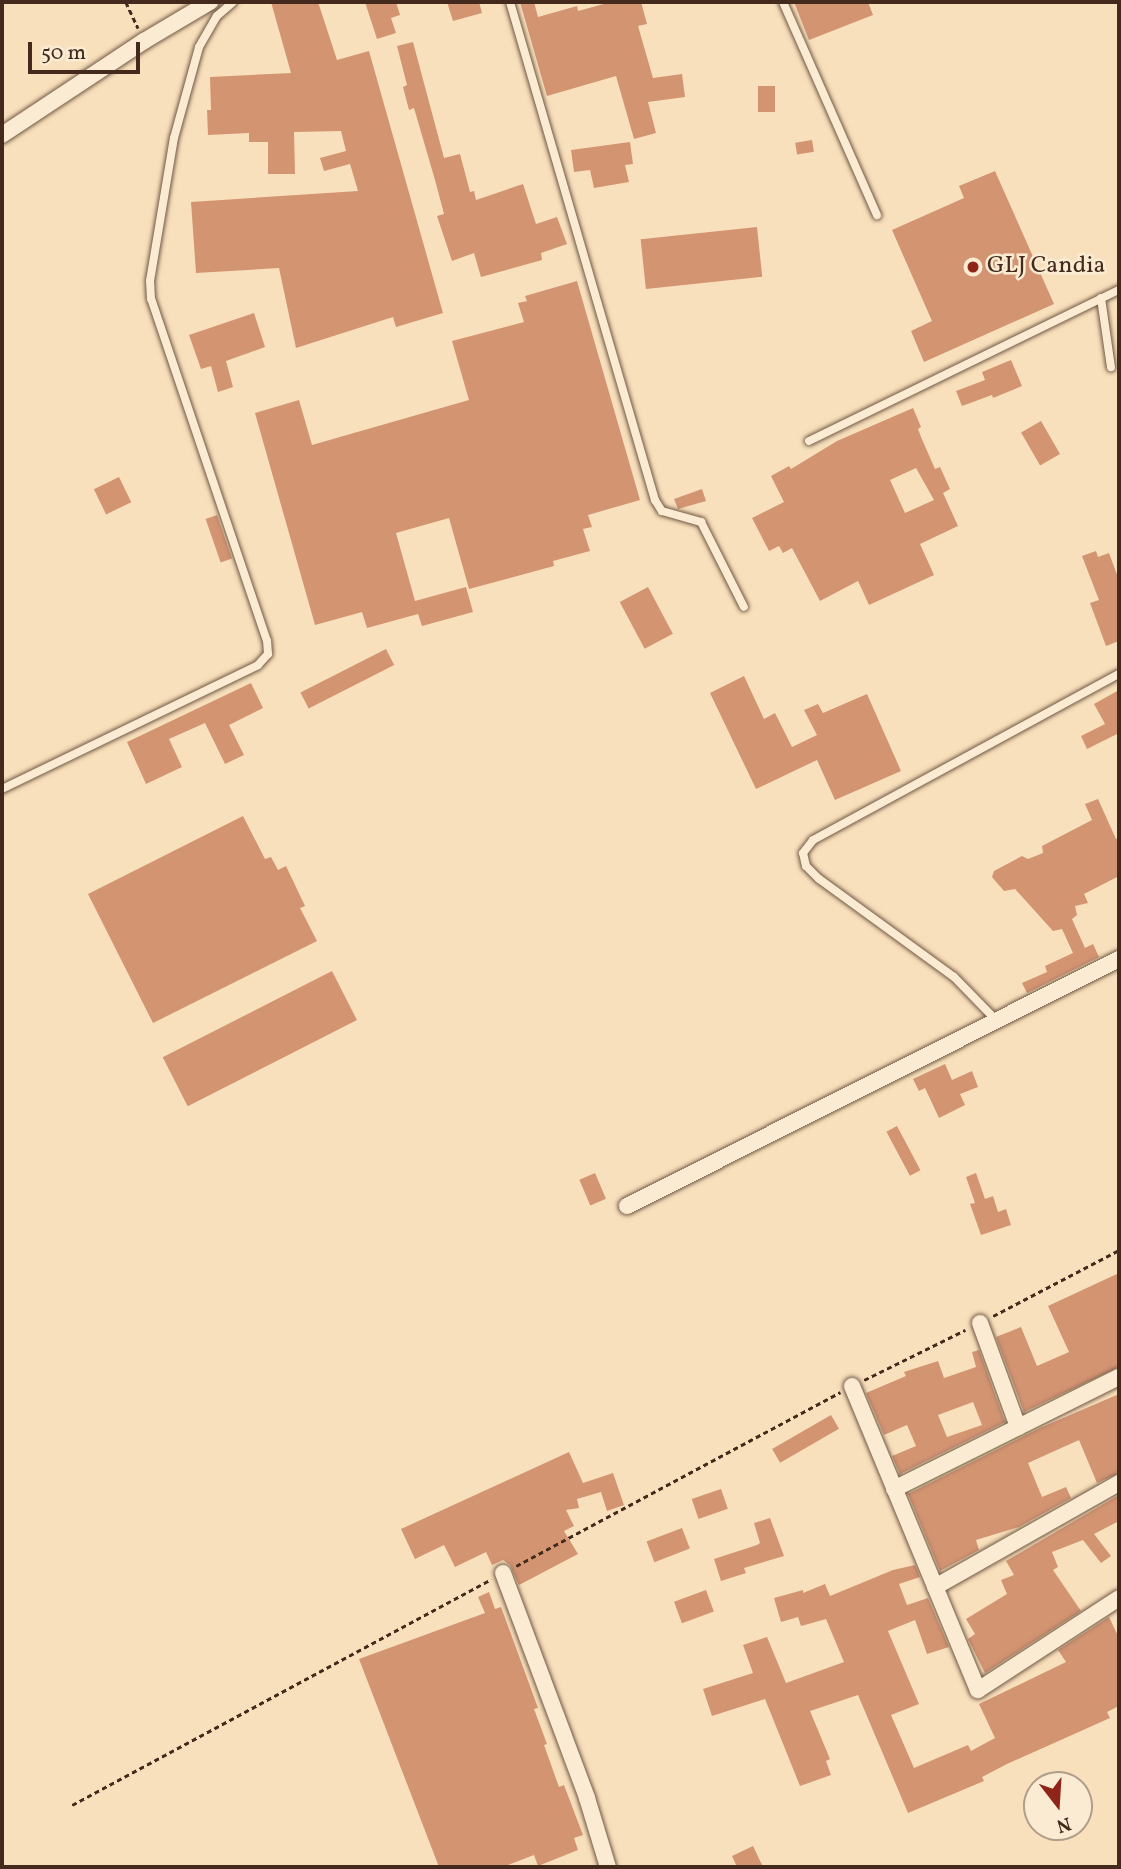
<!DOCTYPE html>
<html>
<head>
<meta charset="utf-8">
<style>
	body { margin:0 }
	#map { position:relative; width:1121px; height:1869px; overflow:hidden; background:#f9e0bc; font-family:Vollkorn,serif }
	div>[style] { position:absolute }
	.building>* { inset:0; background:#d39472; transform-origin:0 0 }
	.path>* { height:2.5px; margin-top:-1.25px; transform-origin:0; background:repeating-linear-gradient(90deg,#432a1c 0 5px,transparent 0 8.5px) }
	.roads { filter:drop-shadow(0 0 2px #705844) drop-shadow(0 0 2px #705844) }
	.service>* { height:8px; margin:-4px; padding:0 4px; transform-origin:4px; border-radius:4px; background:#fbebd3 }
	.minor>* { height:16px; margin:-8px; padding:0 8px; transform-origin:8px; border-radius:8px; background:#fbebd3 }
	.dots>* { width:19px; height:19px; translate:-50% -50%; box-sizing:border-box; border:4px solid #fbebd3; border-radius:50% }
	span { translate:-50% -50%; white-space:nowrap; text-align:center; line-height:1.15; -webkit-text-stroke:5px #fbebd3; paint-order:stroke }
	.poi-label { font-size:24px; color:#432a1c }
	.left { translate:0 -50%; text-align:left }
	.frame { position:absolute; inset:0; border:4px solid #432a1c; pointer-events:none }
	.north { position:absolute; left:1023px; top:1771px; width:70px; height:70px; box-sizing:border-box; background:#fbebd3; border:2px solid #b19e8a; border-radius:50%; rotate:163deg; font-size:19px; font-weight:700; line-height:28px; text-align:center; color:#432a1c }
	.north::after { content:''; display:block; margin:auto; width:24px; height:32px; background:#8f2418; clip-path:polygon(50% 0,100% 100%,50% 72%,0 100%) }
	.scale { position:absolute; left:28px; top:42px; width:112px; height:32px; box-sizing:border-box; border:4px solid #432a1c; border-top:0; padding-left:9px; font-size:21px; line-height:24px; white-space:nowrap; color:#432a1c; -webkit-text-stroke:5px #fbebd3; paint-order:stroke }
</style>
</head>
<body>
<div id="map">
	<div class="building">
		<i style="clip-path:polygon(271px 2px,318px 2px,337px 60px,369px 51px,443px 313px,396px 327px,393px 317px,296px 348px,279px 268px,196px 273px,191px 202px,358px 191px,350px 164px,324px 171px,320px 158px,346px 151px,341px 131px,294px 132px,295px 174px,268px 174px,268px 142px,249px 142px,249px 133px,208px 135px,207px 110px,211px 110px,210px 77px,291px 73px)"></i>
		<i style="clip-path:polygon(365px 2px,396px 2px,400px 15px,391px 18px,396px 33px,377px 39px)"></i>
		<i style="clip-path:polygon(447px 2px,479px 2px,482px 13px,453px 21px)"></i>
		<i style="clip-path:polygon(520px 2px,534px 2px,538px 17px,577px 6px,578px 11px,611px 2px,641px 2px,647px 24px,638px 26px,653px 78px,682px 74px,685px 97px,648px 102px,656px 133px,634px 139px,616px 76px,547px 96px)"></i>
		<i style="clip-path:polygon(794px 2px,868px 2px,873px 15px,809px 40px)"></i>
		<i style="clip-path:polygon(413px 42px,444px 158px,460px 154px,470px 192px,474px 191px,476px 200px,523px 184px,536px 224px,557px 217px,567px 244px,541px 253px,542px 260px,481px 277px,474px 253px,452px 261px,437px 216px,444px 214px,435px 180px,414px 108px,409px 110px,403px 87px,407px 85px,397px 46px)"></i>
		<i style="left:758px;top:86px;width:17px;height:26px"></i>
		<i style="left:812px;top:140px;width:12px;height:17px;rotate:81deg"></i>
		<i style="clip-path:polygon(630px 142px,633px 164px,625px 165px,629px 182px,594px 188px,590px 170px,574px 172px,571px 150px)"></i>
		<i style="clip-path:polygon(995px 171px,1054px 304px,924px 362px,911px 331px,932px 321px,892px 230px,964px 198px,959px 186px)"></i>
		<i style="left:757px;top:227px;width:50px;height:117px;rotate:84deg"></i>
		<i style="clip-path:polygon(577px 281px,640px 500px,588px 515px,592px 527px,583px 529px,590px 551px,553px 561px,554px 566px,469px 589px,449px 518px,396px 533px,415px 601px,466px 587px,473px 612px,422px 626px,418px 614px,367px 628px,362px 612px,315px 625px,255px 413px,299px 400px,312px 445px,469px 400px,452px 341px,524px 322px,518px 303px,527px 301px,525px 296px)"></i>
		<i style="clip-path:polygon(254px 313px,265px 347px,226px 361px,233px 387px,218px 392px,211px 366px,201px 369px,189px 335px)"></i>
		<i style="clip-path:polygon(1011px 360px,1022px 386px,993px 398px,992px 395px,962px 406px,956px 391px,985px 380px,982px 372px)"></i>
		<i style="clip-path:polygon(evenodd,913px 408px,921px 427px,918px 429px,921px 437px,935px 469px,940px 467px,950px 489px,943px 493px,958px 526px,920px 544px,934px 575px,869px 605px,858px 581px,820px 601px,792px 548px,783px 553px,779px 546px,769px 551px,752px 518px,784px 502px,771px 476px,789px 466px,791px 469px,837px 441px,913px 408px,916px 468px,934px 500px,905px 513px,890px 480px,916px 468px)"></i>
		<i style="left:1041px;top:421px;width:38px;height:23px;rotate:60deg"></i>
		<i style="left:119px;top:477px;width:28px;height:28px;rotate:64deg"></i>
		<i style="clip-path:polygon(702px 489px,706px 501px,678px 509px,674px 499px)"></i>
		<i style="left:217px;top:515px;width:46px;height:12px;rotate:71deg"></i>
		<i style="clip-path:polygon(1096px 551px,1098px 557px,1109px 553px,1119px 580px,1119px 641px,1106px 646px,1090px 603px,1099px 600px,1082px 556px)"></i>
		<i style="left:648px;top:587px;width:53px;height:32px;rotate:62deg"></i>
		<i style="left:386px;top:649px;width:18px;height:96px;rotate:63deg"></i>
		<i style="clip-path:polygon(744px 676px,764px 719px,775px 713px,792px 747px,817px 735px,804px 710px,818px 704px,823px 713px,867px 694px,901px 771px,835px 800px,817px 760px,756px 789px,710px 693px)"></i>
		<i style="clip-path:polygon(251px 683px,263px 708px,229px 725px,244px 755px,225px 764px,205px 723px,169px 739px,182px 767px,146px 784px,127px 742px)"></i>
		<i style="clip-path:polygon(1119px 690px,1119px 733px,1087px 749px,1081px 736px,1105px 724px,1094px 704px)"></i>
		<i style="clip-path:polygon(1098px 799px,1116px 839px,1119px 838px,1119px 876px,1084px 894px,1088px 903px,1075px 906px,1077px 915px,1072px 919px,1085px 948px,1093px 944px,1099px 957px,1027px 993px,1022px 983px,1047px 972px,1045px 966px,1073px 953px,1062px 929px,1053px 931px,1015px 889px,1004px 891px,992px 877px,994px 871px,1022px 856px,1028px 859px,1043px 853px,1042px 846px,1092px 820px,1085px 804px)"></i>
		<i style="clip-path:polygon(243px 816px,265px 859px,271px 857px,278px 870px,286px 866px,305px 906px,300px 908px,317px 941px,153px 1023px,88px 894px)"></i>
		<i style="left:332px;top:971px;width:55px;height:190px;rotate:63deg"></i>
		<i style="clip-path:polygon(945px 1064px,952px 1080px,972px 1071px,978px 1087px,960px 1094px,965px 1105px,939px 1118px,925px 1088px,919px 1091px,913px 1079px)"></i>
		<i style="left:897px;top:1126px;width:50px;height:12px;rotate:62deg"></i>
		<i style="left:595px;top:1173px;width:28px;height:17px;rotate:67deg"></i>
		<i style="clip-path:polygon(976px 1173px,985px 1199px,993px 1196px,998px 1212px,1006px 1209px,1011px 1225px,981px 1235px,970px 1204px,975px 1203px,966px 1177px)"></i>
		<i style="clip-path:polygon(1119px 1273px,1119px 1367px,1024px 1412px,996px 1337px,1021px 1327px,1037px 1366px,1069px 1352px,1048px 1306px)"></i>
		<i style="clip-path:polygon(evenodd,979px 1350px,1005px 1422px,900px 1474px,892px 1456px,916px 1446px,907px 1425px,884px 1435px,866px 1393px,906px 1376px,904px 1372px,938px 1361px,944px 1378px,976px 1367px,972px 1352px,979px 1350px,973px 1402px,982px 1425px,947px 1437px,938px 1415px,973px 1402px)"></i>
		<i style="clip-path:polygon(1119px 1394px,1119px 1473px,1097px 1483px,1079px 1440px,1028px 1463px,1042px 1497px,1066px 1487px,1071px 1498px,1019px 1527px,976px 1540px,979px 1550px,940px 1571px,908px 1494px,1040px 1428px)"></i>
		<i style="left:831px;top:1415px;width:16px;height:68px;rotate:60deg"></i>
		<i style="clip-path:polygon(569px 1452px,583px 1483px,613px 1473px,624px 1505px,607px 1511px,601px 1492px,577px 1499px,579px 1508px,566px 1510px,574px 1526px,564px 1531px,578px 1554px,519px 1585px,510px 1565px,503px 1560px,492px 1565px,486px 1552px,455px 1567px,444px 1545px,415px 1559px,401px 1529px)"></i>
		<i style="left:721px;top:1489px;width:21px;height:31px;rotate:71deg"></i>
		<i style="clip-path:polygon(1119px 1495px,1119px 1521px,1094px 1534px,1111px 1556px,1101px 1563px,1083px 1540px,1052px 1552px,1058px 1567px,1053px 1570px,1081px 1611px,985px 1673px,968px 1639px,975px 1634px,966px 1619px,1007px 1594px,1001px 1580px,1014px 1575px,1006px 1561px)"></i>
		<i style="clip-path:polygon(770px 1518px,784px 1556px,744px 1568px,746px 1573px,721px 1581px,714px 1559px,757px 1545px,760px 1543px,754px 1523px)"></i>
		<i style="left:682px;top:1528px;width:22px;height:38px;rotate:69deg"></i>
		<i style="clip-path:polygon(915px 1565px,920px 1577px,899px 1584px,907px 1605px,928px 1598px,949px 1647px,927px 1654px,915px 1620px,888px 1631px,919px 1704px,891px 1715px,914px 1768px,968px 1745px,971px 1751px,995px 1738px,979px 1704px,1066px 1662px,1058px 1650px,1109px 1617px,1119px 1638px,1119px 1706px,1107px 1712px,1110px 1718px,1007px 1764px,982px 1777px,984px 1781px,908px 1813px,858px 1695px,810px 1711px,830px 1759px,826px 1761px,831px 1775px,800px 1786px,765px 1699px,712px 1716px,703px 1689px,753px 1673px,743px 1645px,767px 1637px,786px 1683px,844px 1662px,826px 1619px,801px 1626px,798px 1617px,781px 1622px,774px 1598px,803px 1590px,803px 1593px,825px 1584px,830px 1596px,893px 1570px)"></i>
		<i style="left:706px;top:1590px;width:23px;height:34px;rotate:70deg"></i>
		<i style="clip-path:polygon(489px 1592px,495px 1609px,501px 1607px,538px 1708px,534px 1709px,547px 1744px,544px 1745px,559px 1787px,564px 1785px,583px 1835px,574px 1838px,578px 1850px,538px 1866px,534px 1855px,503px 1867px,439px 1867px,359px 1659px,485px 1613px,478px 1597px)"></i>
		<i style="clip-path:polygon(753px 1846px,763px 1867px,737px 1867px,732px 1856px)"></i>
	</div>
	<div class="path">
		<i style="left:126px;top:2px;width:29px;rotate:65deg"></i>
		<i style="left:993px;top:1316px;width:142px;rotate:-27.6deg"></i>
		<i style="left:864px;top:1380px;width:113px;rotate:-26.3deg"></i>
		<i style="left:516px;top:1566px;width:368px;rotate:-28.2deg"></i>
		<i style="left:72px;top:1805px;width:476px;rotate:-28.3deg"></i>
	</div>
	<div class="roads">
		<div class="service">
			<i style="left:510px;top:2px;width:519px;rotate:73.77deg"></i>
			<i style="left:655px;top:500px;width:13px;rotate:58deg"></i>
			<i style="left:662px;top:511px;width:41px;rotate:15.8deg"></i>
			<i style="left:701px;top:522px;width:95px;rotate:63.2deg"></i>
			<i style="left:783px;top:2px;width:233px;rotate:66.2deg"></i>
			<i style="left:1101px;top:298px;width:70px;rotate:81.8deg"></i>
			<i style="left:809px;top:441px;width:345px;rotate:-26deg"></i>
			<i style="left:2px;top:789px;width:284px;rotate:-25.8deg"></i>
			<i style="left:258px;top:665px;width:15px;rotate:-48deg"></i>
			<i style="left:268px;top:654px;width:13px;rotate:-94deg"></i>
			<i style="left:267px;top:641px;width:361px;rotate:-108.7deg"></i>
			<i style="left:151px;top:299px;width:18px;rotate:-93deg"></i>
			<i style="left:150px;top:281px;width:145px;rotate:-80.5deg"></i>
			<i style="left:174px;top:138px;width:94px;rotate:-74.6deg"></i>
			<i style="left:199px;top:47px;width:36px;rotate:-60deg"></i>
			<i style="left:217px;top:16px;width:21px;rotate:-41deg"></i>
			<i style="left:997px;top:1021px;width:62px;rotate:-134.3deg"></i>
			<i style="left:954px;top:977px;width:167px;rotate:-144deg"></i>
			<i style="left:819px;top:879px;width:18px;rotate:-135deg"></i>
			<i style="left:806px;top:866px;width:13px;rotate:-103deg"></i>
			<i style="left:803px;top:853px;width:16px;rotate:-52deg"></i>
			<i style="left:813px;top:840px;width:348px;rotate:-28.5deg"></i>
		</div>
		<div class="minor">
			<i style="left:2px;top:135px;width:170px;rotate:-33.5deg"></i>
			<i style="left:144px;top:41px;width:77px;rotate:-30.6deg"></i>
			<i style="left:627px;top:1206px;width:551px;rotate:-26.66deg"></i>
			<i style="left:980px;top:1323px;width:111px;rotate:69.9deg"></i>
			<i style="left:852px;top:1386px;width:329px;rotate:67.5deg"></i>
			<i style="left:978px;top:1690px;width:168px;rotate:-33.1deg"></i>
			<i style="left:894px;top:1489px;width:251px;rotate:-26.5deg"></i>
			<i style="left:503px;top:1573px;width:240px;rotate:69.5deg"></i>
			<i style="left:587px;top:1798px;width:72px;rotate:73.1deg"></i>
			<i style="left:935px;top:1587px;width:211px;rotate:-29.5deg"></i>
		</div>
	</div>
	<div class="dots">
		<i style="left:973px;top:267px;background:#8f2418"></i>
	</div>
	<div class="poi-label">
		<span class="left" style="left:987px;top:267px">GLJ Candia</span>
	</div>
	<div class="frame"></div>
	<div class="north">N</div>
	<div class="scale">50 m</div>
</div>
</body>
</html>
